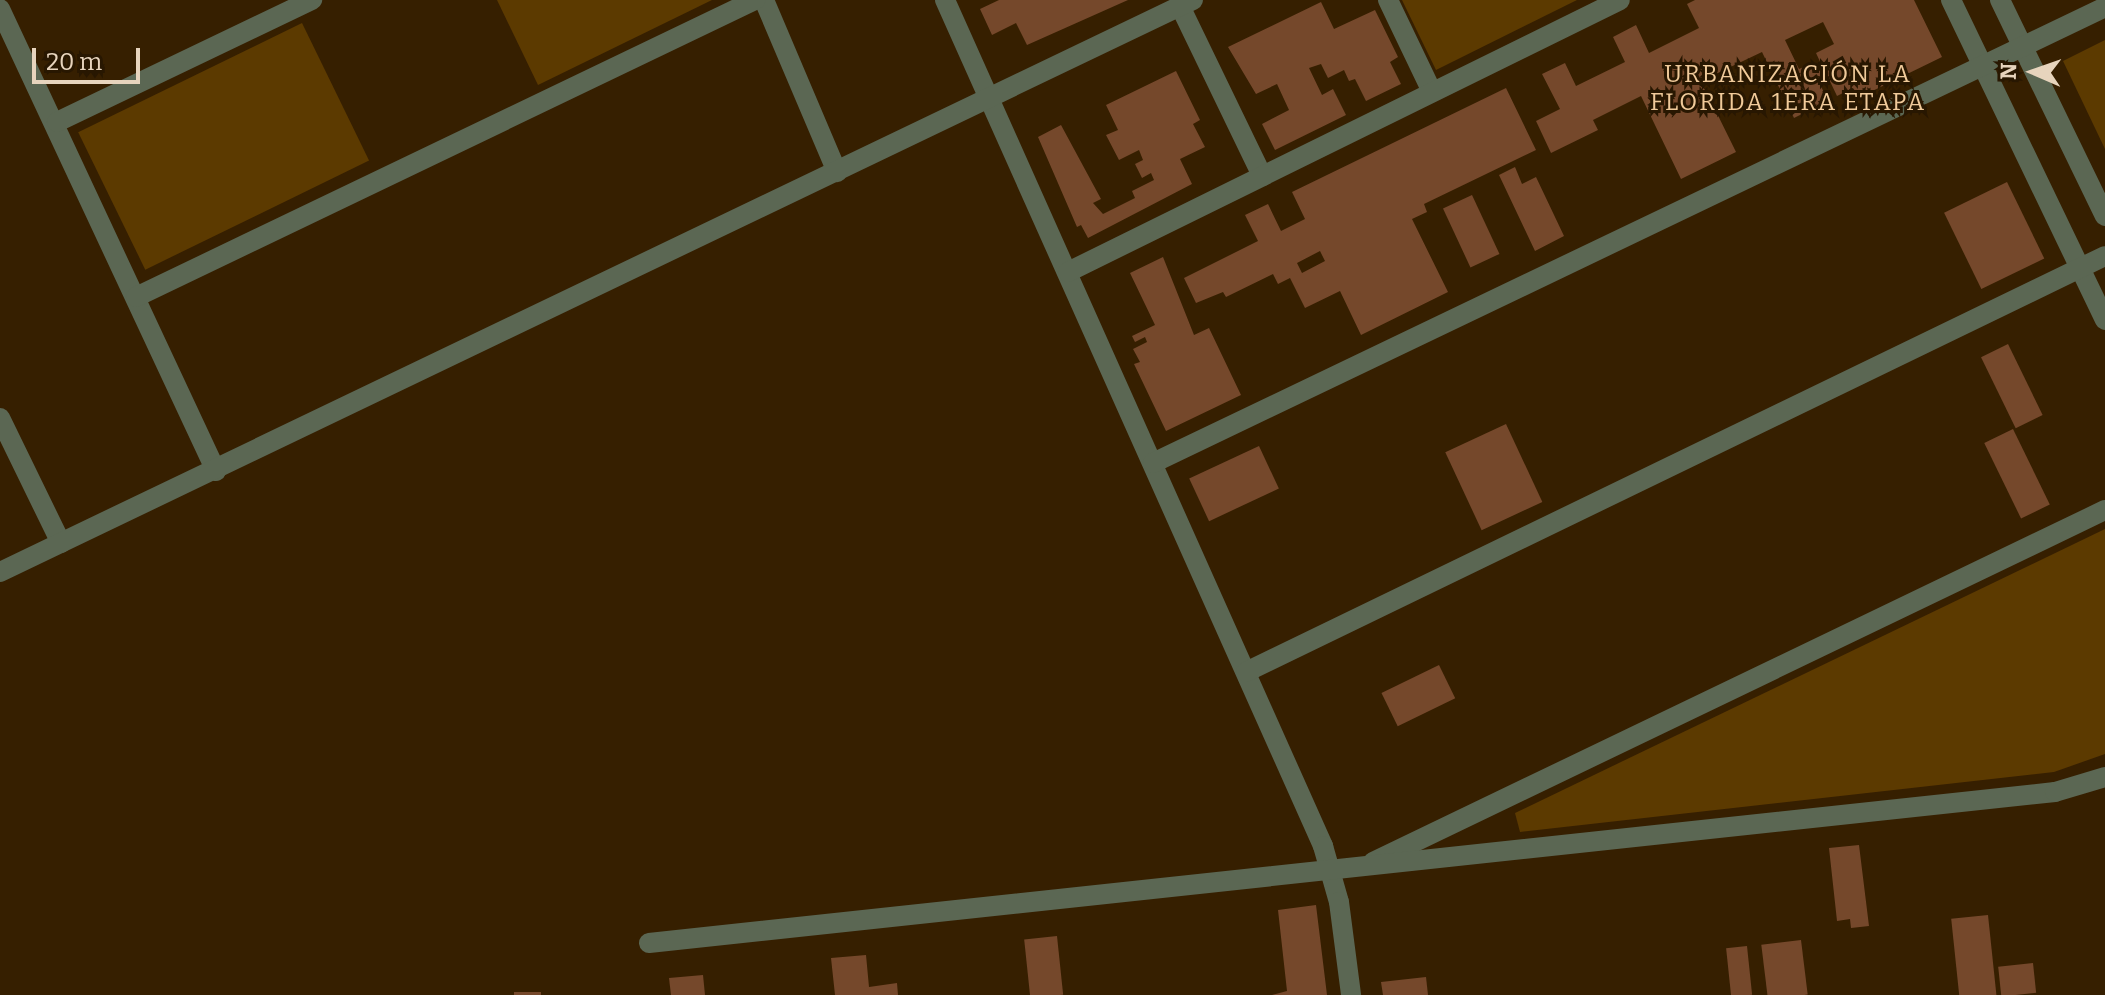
<!DOCTYPE html>
<html>
<head>
<meta charset="utf-8">
<style>
	body { margin:0 }
	#map { position:relative; width:2105px; height:995px; overflow:hidden; background:#361f00; font-family:Bitter,serif }
	div>[style] { position:absolute }
	.green>* { inset:0; background:#5c3a00; transform-origin:0 0 }
	.building>* { inset:0; background:#75482b; transform-origin:0 0 }
	.minor>* { height:20px; margin:-10px; padding:0 10px; transform-origin:10px; border-radius:10px; background:#5b6753 }
	span { translate:-50% -50%; white-space:nowrap; text-align:center; line-height:1.15; -webkit-text-stroke:6px #281701; paint-order:stroke }
	.neighbourhood-label { font-size:24px; color:#f0ca9a; letter-spacing:2px }
	.north { position:absolute; left:1993px; top:32px; width:80px; height:80px; -webkit-text-stroke:6px #281701; paint-order:stroke; rotate:272deg; font-size:22px; font-weight:700; line-height:32px; text-align:center; color:#e7d4bd }
	.north::after { content:''; display:block; margin:auto; width:28px; height:36px; background:#e7d4bd; clip-path:polygon(50% 0,100% 100%,50% 72%,0 100%) }
	.scale { position:absolute; left:32px; top:48px; width:108px; height:36px; box-sizing:border-box; border:4px solid #e7d4bd; border-top:0; padding-left:10px; font-size:24px; line-height:28px; white-space:nowrap; color:#e7d4bd; -webkit-text-stroke:6px #281701; paint-order:stroke }
</style>
</head>
<body>
<div id="map">
	<div class="green">
		<i style="clip-path:polygon(497px 0,712px 0,538px 85px)"></i>
		<i style="clip-path:polygon(1402px 0,1577px 0,1436px 70px)"></i>
		<i style="left:302px;top:23px;width:153px;height:249px;rotate:64deg"></i>
		<i style="clip-path:polygon(2105px 40px,2105px 149px,2063px 61px)"></i>
		<i style="clip-path:polygon(2105px 529px,2105px 754px,2054px 772px,1520px 832px,1515px 813px)"></i>
	</div>
	<div class="building">
		<i style="clip-path:polygon(999px 0,1128px 0,1027px 45px,1016px 23px,992px 35px,980px 9px)"></i>
		<i style="clip-path:polygon(evenodd,1695px 0,1914px 0,1942px 57px,1858px 98px,1853px 88px,1837px 96px,1827px 75px,1818px 80px,1828px 101px,1794px 118px,1762px 52px,1701px 81px,1736px 152px,1681px 179px,1641px 96px,1593px 120px,1598px 130px,1551px 153px,1536px 121px,1560px 109px,1542px 74px,1565px 63px,1576px 86px,1625px 62px,1613px 37px,1636px 25px,1649px 53px,1699px 28px,1687px 4px,1695px 0,1823px 22px,1834px 44px,1816px 53px,1823px 68px,1814px 72px,1810px 64px,1799px 69px,1785px 40px,1823px 22px)"></i>
		<i style="clip-path:polygon(1321px 2px,1334px 29px,1375px 10px,1398px 57px,1390px 62px,1401px 84px,1366px 101px,1355px 79px,1349px 81px,1344px 70px,1328px 78px,1321px 64px,1309px 68px,1322px 95px,1333px 89px,1346px 115px,1275px 150px,1262px 124px,1289px 110px,1277px 84px,1256px 94px,1228px 47px)"></i>
		<i style="clip-path:polygon(1176px 71px,1200px 120px,1193px 124px,1205px 147px,1180px 159px,1192px 184px,1088px 238px,1081px 225px,1077px 227px,1038px 137px,1061px 125px,1101px 199px,1093px 203px,1103px 214px,1135px 198px,1132px 191px,1154px 180px,1151px 173px,1142px 178px,1135px 164px,1143px 160px,1139px 150px,1119px 160px,1106px 135px,1118px 130px,1106px 105px)"></i>
		<i style="clip-path:polygon(evenodd,1506px 88px,1536px 150px,1424px 204px,1427px 212px,1412px 219px,1448px 292px,1361px 335px,1340px 291px,1305px 308px,1290px 278px,1278px 284px,1273px 274px,1226px 297px,1223px 292px,1196px 303px,1184px 278px,1258px 241px,1245px 215px,1268px 204px,1281px 231px,1305px 219px,1292px 192px,1506px 88px,1320px 251px,1325px 261px,1302px 273px,1297px 263px,1320px 251px)"></i>
		<i style="clip-path:polygon(1515px 167px,1522px 184px,1536px 177px,1564px 236px,1535px 251px,1499px 175px)"></i>
		<i style="left:2007px;top:182px;width:85px;height:70px;rotate:64deg"></i>
		<i style="left:1472px;top:195px;width:65px;height:32px;rotate:65deg"></i>
		<i style="clip-path:polygon(1163px 257px,1194px 335px,1209px 328px,1241px 395px,1166px 431px,1134px 364px,1140px 362px,1133px 349px,1147px 342px,1145px 337px,1135px 342px,1132px 336px,1155px 325px,1130px 273px)"></i>
		<i style="left:2008px;top:344px;width:79px;height:30px;rotate:64deg"></i>
		<i style="left:1506px;top:424px;width:86px;height:67px;rotate:65deg"></i>
		<i style="left:2013px;top:429px;width:84px;height:32px;rotate:64deg"></i>
		<i style="left:1259px;top:446px;width:47px;height:77px;rotate:65deg"></i>
		<i style="left:1439px;top:665px;width:37px;height:64px;rotate:64deg"></i>
		<i style="clip-path:polygon(1859px 845px,1869px 926px,1851px 928px,1850px 919px,1837px 921px,1829px 848px)"></i>
		<i style="clip-path:polygon(1316px 905px,1327px 995px,1272px 995px,1287px 991px,1278px 910px)"></i>
		<i style="left:1988px;top:915px;width:81px;height:37px;rotate:84deg"></i>
		<i style="left:1057px;top:936px;width:59px;height:33px;rotate:84deg"></i>
		<i style="left:1801px;top:940px;width:55px;height:40px;rotate:83deg"></i>
		<i style="left:1747px;top:946px;width:49px;height:21px;rotate:84deg"></i>
		<i style="clip-path:polygon(866px 955px,869px 987px,897px 983px,898px 995px,835px 995px,831px 958px)"></i>
		<i style="left:2033px;top:963px;width:30px;height:35px;rotate:84deg"></i>
		<i style="clip-path:polygon(703px 975px,705px 995px,671px 995px,669px 978px)"></i>
		<i style="clip-path:polygon(1426px 977px,1428px 995px,1383px 995px,1381px 982px)"></i>
		<i style="left:514px;top:992px;width:27px;height:3px"></i>
	</div>
	<div class="minor">
		<i style="left:764px;top:0;width:187px;rotate:67deg"></i>
		<i style="left:945px;top:0;width:927px;rotate:65.92deg"></i>
		<i style="left:1323px;top:846px;width:58px;rotate:74.1deg"></i>
		<i style="left:1339px;top:902px;width:94px;rotate:82.6deg"></i>
		<i style="left:1388px;top:0;width:102px;rotate:64.4deg"></i>
		<i style="left:1951px;top:0;width:355px;rotate:64.3deg"></i>
		<i style="left:2000px;top:0;width:240px;rotate:64.1deg"></i>
		<i style="left:1180px;top:6px;width:189px;rotate:64.2deg"></i>
		<i style="left:0;top:9px;width:510px;rotate:64.94deg"></i>
		<i style="left:57px;top:122px;width:283px;rotate:-25.6deg"></i>
		<i style="left:1068px;top:272px;width:615px;rotate:-26.23deg"></i>
		<i style="left:136px;top:297px;width:687px;rotate:-25.63deg"></i>
		<i style="left:0;top:418px;width:139px;rotate:64deg"></i>
		<i style="left:1153px;top:463px;width:1056px;rotate:-25.59deg"></i>
		<i style="left:0;top:572px;width:1323px;rotate:-25.62deg"></i>
		<i style="left:1246px;top:672px;width:954px;rotate:-25.84deg"></i>
		<i style="left:1373px;top:862px;width:812px;rotate:-25.68deg"></i>
		<i style="left:649px;top:943px;width:1414px;rotate:-6.13deg"></i>
		<i style="left:2055px;top:792px;width:52px;rotate:-16.7deg"></i>
	</div>
	<div class="neighbourhood-label">
		<span style="left:1788px;top:89px">URBANIZACIÓN LA<br>FLORIDA 1ERA ETAPA</span>
	</div>
	<div class="north">N</div>
	<div class="scale">20 m</div>
</div>
</body>
</html>
